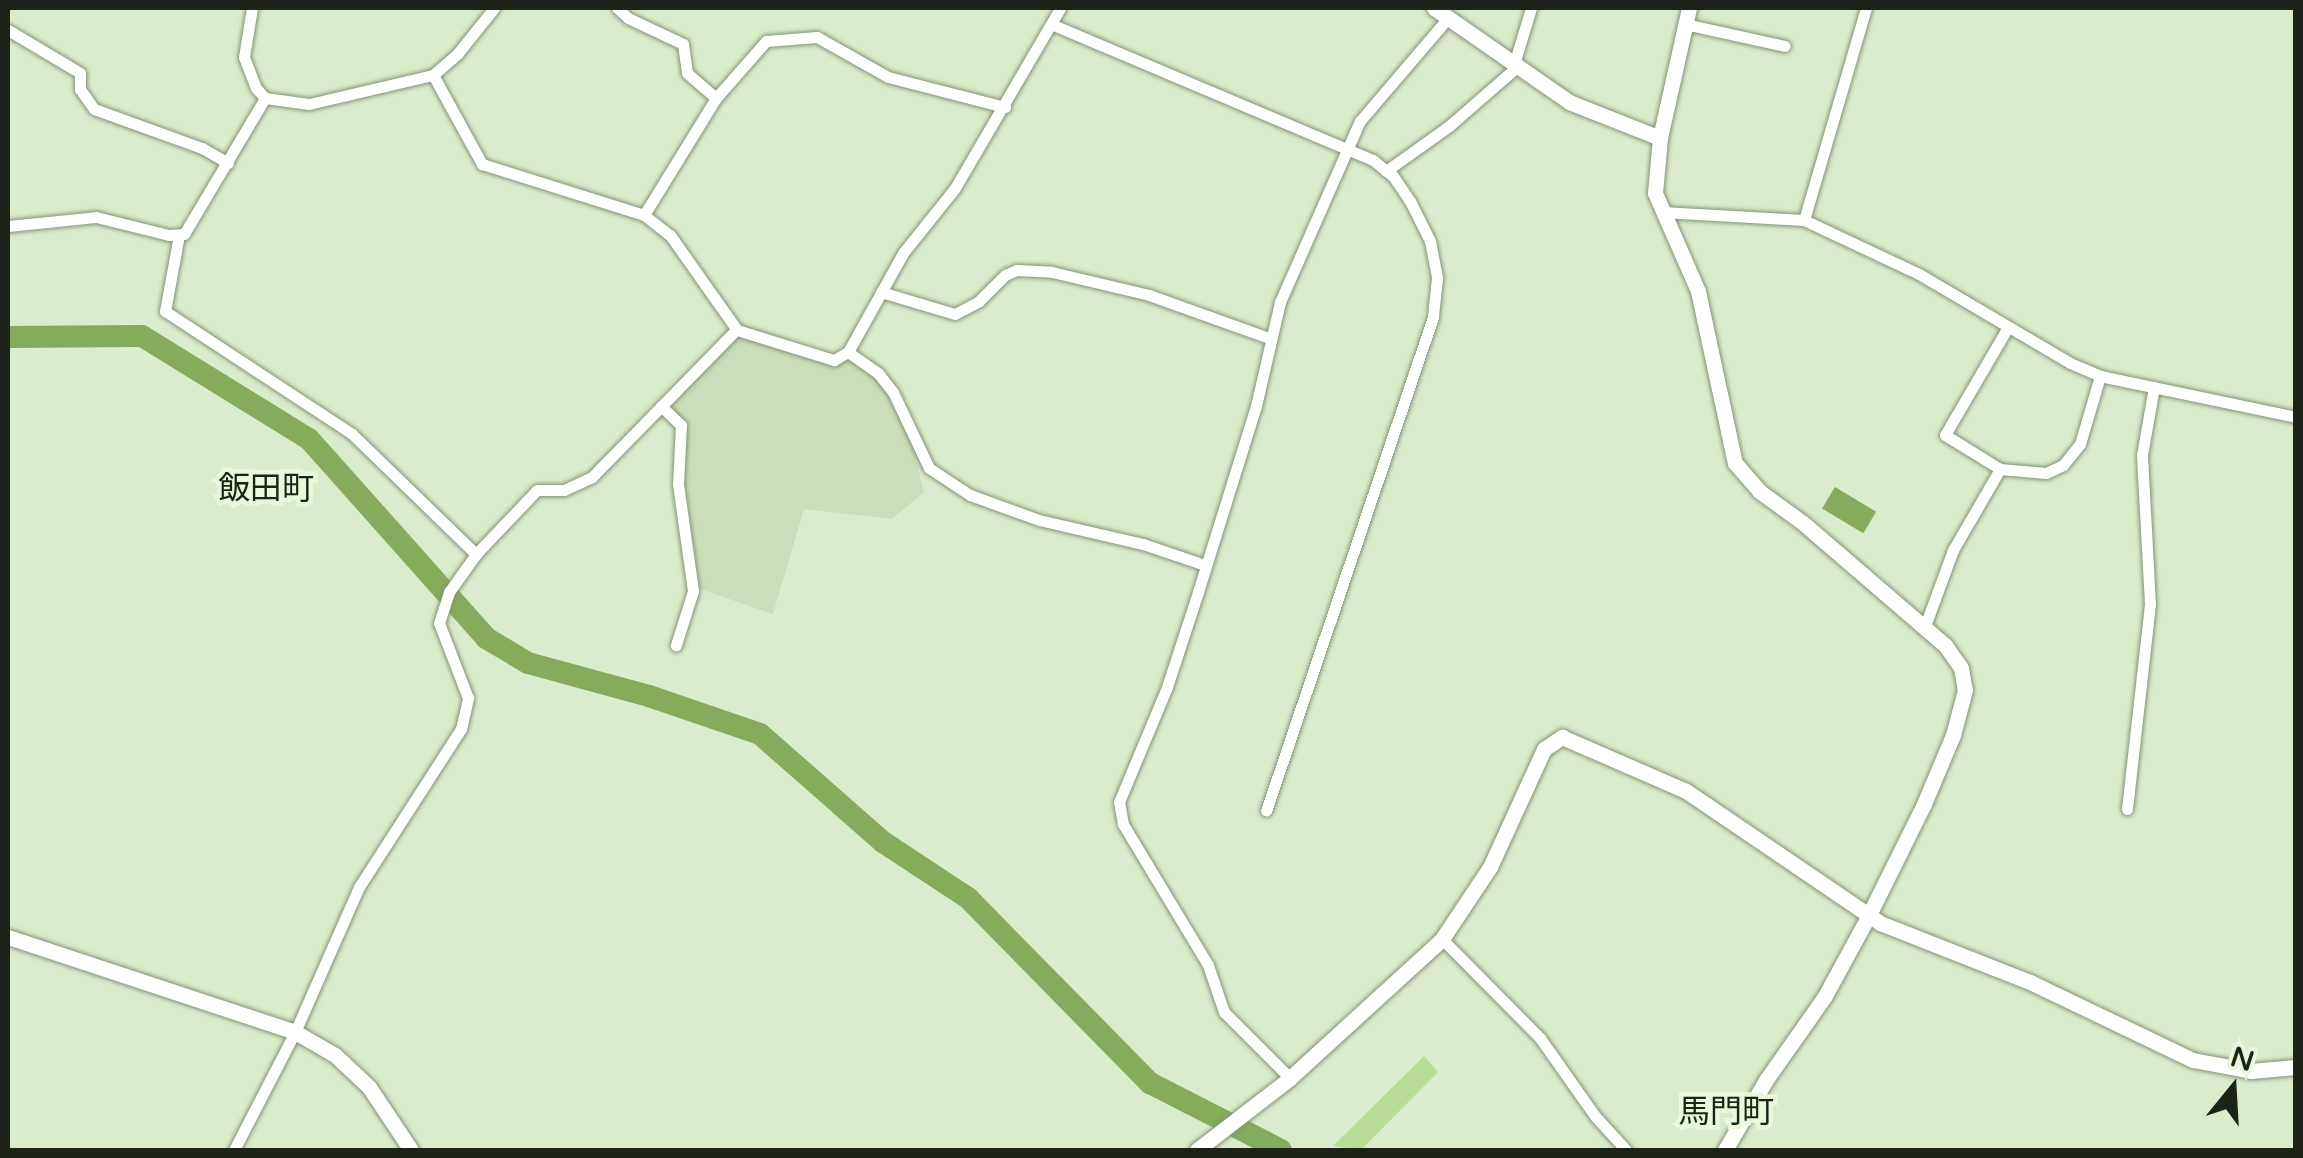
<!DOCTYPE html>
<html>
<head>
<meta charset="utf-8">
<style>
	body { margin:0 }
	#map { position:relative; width:2303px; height:1158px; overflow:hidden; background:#dbeccc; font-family:"Varela Round","Noto Sans JP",sans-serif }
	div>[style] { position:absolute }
	.built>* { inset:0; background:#cbdeb9 }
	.green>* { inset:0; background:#b9dc98 }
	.water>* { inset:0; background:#84ac5c; transform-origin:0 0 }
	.river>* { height:22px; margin:-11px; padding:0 11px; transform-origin:11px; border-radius:11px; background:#84ac5c }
	.roads { filter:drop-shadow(0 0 2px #839275) drop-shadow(0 0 2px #839275) }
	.street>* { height:11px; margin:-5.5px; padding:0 5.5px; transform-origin:5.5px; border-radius:5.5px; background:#fff }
	.secondary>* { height:15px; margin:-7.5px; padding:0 7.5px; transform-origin:7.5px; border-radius:7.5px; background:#fff }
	span { translate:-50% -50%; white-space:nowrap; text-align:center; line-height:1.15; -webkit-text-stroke:9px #e8f9d9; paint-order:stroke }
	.quarter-label { font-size:32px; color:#1d2318 }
	.frame { position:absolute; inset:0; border:10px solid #1d2318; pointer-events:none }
	.north { position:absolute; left:2183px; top:1038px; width:100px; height:100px; -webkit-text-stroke:8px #e8f9d9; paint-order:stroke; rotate:18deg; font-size:28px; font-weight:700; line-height:40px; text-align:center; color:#1d2318 }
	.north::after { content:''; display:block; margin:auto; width:35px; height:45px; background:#1d2318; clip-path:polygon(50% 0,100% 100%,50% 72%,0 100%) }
</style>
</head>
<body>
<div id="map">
	<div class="built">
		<i style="clip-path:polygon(738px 335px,835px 367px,847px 360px,874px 377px,889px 395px,913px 448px,924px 492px,892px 519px,804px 509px,773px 614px,700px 589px,685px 486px,685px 421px,670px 406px)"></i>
	</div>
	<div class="green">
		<i style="clip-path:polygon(1424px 1056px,1438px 1072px,1361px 1150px,1333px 1146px)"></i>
	</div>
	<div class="water">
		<i style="left:1835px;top:487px;width:48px;height:25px;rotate:31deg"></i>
	</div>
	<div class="river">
		<i style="left:8px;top:337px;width:134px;rotate:-0.4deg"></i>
		<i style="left:142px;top:336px;width:196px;rotate:31.7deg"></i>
		<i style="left:309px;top:439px;width:266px;rotate:48.3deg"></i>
		<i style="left:486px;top:638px;width:49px;rotate:30.8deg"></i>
		<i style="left:528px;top:663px;width:125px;rotate:15.3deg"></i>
		<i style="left:649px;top:696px;width:117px;rotate:18.9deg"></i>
		<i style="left:760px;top:734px;width:164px;rotate:41.3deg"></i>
		<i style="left:883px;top:842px;width:102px;rotate:33.4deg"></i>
		<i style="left:968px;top:898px;width:260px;rotate:45.5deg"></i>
		<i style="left:1150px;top:1083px;width:147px;rotate:27.1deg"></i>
	</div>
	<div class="roads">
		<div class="street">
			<i style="left:252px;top:8px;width:50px;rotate:99.3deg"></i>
			<i style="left:244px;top:57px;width:33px;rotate:69deg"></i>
			<i style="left:256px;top:88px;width:13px;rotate:48deg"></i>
			<i style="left:617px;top:8px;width:15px;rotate:42deg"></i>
			<i style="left:628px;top:18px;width:61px;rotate:25.3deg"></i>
			<i style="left:683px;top:44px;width:29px;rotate:82deg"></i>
			<i style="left:687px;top:73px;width:38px;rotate:41deg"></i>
			<i style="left:1051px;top:24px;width:350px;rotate:22.9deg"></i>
			<i style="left:1373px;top:160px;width:26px;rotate:39deg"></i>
			<i style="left:1393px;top:176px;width:30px;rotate:56deg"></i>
			<i style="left:1410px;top:201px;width:45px;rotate:63.4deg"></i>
			<i style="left:1430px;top:241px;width:38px;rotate:79deg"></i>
			<i style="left:1437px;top:278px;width:39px;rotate:96deg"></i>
			<i style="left:1433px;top:317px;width:521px;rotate:108.68deg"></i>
			<i style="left:1685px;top:24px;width:102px;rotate:12.4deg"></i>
			<i style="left:8px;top:30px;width:84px;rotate:30.8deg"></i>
			<i style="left:80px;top:73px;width:16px;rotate:90deg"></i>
			<i style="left:80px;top:89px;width:24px;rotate:55deg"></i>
			<i style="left:94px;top:109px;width:115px;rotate:19.9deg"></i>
			<i style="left:202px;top:148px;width:30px;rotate:30deg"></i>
			<i style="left:433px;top:75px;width:102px;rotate:61.2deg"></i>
			<i style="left:482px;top:164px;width:170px;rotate:17.5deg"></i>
			<i style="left:644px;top:215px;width:33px;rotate:38deg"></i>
			<i style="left:670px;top:235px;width:116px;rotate:54.8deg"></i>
			<i style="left:737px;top:330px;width:102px;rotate:17.2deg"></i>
			<i style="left:834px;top:360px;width:16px;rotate:-30deg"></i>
			<i style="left:848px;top:352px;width:113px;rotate:-60.9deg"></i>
			<i style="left:903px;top:253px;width:83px;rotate:-51.3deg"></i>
			<i style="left:955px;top:188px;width:208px;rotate:-59.7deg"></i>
			<i style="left:1386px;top:171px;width:77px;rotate:-35.5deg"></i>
			<i style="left:1449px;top:126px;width:84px;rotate:-41.1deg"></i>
			<i style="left:1512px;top:71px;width:66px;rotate:-73.2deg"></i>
			<i style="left:1662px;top:212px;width:142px;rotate:3.2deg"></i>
			<i style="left:1804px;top:220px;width:127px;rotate:25.2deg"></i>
			<i style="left:1919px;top:274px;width:175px;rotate:30.5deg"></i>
			<i style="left:2070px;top:363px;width:33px;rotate:23deg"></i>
			<i style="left:2100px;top:376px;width:200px;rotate:11.8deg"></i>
			<i style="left:644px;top:215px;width:137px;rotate:-58.4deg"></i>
			<i style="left:716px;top:98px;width:76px;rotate:-48.7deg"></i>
			<i style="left:766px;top:41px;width:51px;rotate:-4.5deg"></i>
			<i style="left:817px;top:37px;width:81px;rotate:29.4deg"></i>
			<i style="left:888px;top:77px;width:121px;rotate:14.4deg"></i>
			<i style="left:1804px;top:220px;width:221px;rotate:-73.7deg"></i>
			<i style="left:8px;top:226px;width:88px;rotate:-5.8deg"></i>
			<i style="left:96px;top:217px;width:75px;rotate:13.9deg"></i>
			<i style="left:169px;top:235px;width:15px;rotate:-4deg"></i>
			<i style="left:184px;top:234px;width:158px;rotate:-59.2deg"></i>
			<i style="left:265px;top:98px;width:44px;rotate:7.8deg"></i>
			<i style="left:309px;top:104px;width:127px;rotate:-13.2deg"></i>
			<i style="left:433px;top:75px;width:33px;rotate:-41deg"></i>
			<i style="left:458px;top:53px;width:58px;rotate:-51.3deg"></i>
			<i style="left:179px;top:235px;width:77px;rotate:100.4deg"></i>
			<i style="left:165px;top:311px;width:224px;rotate:33.3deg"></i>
			<i style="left:352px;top:434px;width:173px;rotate:44.1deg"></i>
			<i style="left:881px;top:292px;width:77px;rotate:16.6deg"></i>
			<i style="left:955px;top:314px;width:27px;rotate:-28deg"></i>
			<i style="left:979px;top:301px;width:37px;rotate:-45deg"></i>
			<i style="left:1005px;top:275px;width:13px;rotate:-23deg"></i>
			<i style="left:1017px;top:270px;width:35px;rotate:3deg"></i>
			<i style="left:1052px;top:272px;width:100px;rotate:13.3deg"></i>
			<i style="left:1149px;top:295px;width:127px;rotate:19.7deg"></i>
			<i style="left:2008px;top:327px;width:125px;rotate:120.3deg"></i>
			<i style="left:1945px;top:435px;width:65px;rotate:31.7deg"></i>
			<i style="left:2000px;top:469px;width:46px;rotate:5deg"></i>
			<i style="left:2046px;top:473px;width:19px;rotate:-25deg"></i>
			<i style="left:2063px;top:465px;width:27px;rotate:-51deg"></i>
			<i style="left:2080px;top:444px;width:71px;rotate:-73.6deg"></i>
			<i style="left:848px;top:352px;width:37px;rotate:35deg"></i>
			<i style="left:878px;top:373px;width:24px;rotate:52deg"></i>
			<i style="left:893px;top:392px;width:84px;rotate:64.7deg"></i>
			<i style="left:929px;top:468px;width:49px;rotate:33.4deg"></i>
			<i style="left:970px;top:495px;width:73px;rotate:19.9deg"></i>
			<i style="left:1039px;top:520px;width:107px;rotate:13deg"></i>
			<i style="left:1143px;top:544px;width:65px;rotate:18.7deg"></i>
			<i style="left:661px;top:406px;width:28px;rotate:44deg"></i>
			<i style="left:681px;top:425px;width:59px;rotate:92.9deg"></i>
			<i style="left:678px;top:484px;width:108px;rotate:82deg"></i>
			<i style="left:693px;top:591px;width:57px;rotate:107.5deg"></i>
			<i style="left:1925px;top:626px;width:81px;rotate:-69.8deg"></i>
			<i style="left:1953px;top:550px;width:94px;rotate:-59.9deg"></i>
			<i style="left:2127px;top:809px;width:206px;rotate:-83.6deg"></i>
			<i style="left:2150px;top:604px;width:149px;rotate:-93.1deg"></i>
			<i style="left:2142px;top:455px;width:69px;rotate:-80deg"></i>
			<i style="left:1442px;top:939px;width:139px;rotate:45.3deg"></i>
			<i style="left:1540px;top:1038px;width:95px;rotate:54.8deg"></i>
			<i style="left:1595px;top:1116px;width:46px;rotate:47.6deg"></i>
			<i style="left:1290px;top:1078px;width:93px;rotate:-135deg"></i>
			<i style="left:1224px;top:1012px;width:50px;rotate:-108.8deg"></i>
			<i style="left:1208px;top:965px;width:165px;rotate:-121.1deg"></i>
			<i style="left:1123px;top:824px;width:22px;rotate:-100deg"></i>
			<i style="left:1119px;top:802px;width:125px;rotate:-67.3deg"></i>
			<i style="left:1167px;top:687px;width:100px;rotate:-71.9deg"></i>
			<i style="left:1198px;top:592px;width:195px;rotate:-72.7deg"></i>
			<i style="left:1256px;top:406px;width:107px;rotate:-77deg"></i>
			<i style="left:1280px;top:302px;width:198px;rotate:-66.2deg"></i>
			<i style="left:1360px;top:121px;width:134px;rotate:-49.5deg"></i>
			<i style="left:234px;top:1150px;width:133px;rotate:-62.7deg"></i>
			<i style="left:295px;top:1032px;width:158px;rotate:-66.2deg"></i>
			<i style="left:359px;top:887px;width:188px;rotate:-57.2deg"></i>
			<i style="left:461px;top:729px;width:32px;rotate:-77deg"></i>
			<i style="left:468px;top:698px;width:80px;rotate:-111.1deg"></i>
			<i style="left:439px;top:623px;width:33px;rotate:-72deg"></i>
			<i style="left:449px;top:592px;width:47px;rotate:-54.6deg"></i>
			<i style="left:476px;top:554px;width:88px;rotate:-46.4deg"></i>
			<i style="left:537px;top:490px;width:27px"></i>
			<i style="left:564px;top:490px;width:31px;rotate:-25deg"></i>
			<i style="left:592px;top:477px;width:206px;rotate:-45.6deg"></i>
		</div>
		<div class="secondary">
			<i style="left:1434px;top:8px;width:165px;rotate:34.8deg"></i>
			<i style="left:1569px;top:102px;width:98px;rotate:21.6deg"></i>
			<i style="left:1689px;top:8px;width:133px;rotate:102.6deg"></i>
			<i style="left:1660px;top:138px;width:55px;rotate:95.2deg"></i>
			<i style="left:1655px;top:193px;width:107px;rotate:66.3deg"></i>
			<i style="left:1698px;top:291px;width:176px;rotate:77.9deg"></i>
			<i style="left:1735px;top:463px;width:37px;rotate:49deg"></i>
			<i style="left:1759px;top:491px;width:54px;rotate:36deg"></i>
			<i style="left:1803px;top:523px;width:187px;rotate:40.7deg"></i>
			<i style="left:1945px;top:645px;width:28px;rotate:55deg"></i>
			<i style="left:1961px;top:668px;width:22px;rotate:80deg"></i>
			<i style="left:1965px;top:690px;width:47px;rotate:104.9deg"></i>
			<i style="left:1953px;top:735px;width:75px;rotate:112.8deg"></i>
			<i style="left:1924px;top:804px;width:126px;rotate:116.4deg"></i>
			<i style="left:1868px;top:917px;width:90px;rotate:118.6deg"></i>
			<i style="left:1825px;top:996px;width:103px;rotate:125.1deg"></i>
			<i style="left:1766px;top:1080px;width:81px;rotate:120.4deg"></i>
			<i style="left:8px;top:937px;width:302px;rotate:18.3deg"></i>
			<i style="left:295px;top:1032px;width:46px;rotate:29.9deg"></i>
			<i style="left:335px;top:1055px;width:47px;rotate:43.3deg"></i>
			<i style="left:369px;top:1087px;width:76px;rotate:56.3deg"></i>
			<i style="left:1197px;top:1150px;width:118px;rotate:-37.7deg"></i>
			<i style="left:1290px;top:1078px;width:206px;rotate:-42.4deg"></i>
			<i style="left:1442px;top:939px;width:87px;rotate:-56.3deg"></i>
			<i style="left:1490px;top:867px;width:130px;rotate:-65.4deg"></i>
			<i style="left:1544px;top:749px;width:22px;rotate:-34deg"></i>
			<i style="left:1562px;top:737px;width:135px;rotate:23.5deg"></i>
			<i style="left:1686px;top:791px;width:235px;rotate:34.2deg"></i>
			<i style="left:1880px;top:923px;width:161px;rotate:21.5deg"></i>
			<i style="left:2030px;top:982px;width:181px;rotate:25.6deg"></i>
			<i style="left:2193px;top:1060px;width:59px;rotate:10.7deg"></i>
			<i style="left:2251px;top:1071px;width:45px;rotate:-5.1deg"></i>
		</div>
	</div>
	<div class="quarter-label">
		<span style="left:266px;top:489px">飯田町</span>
		<span style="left:1726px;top:1112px">馬門町</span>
	</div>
	<div class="frame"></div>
	<div class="north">N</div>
</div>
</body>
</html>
